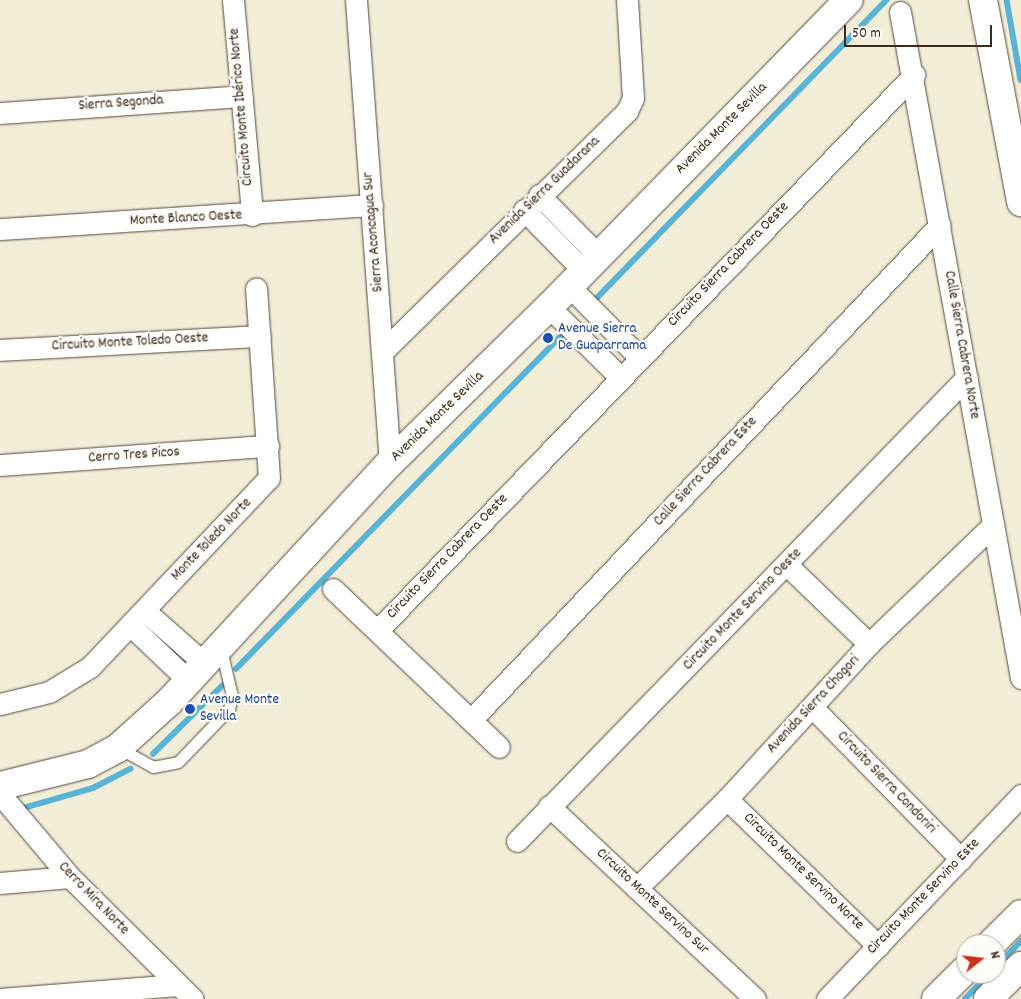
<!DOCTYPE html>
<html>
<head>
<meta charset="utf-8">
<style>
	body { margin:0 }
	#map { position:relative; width:1021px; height:999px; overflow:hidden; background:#f2edd7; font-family:Dekko,sans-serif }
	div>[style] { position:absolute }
	.stream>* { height:5.5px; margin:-2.75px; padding:0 2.75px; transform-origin:2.75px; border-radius:2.75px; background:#58b3d6 }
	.roads { filter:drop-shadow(0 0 1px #56473a) drop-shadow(0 0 1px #56473a) }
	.lane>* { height:11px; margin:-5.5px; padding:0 5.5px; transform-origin:5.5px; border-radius:5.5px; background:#fff }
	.street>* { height:21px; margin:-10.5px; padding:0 10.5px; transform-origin:10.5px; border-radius:10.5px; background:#fff }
	.secondary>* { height:28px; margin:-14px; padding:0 14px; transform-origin:14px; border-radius:14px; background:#fff }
	.dots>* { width:14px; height:14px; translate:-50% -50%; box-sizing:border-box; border:2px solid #fdfcf7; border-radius:50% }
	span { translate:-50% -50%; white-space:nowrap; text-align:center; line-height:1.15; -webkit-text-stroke:4.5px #fdfcf7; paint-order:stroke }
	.street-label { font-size:15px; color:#3b2a1e }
	.transit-label { font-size:15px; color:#164399 }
	.left { translate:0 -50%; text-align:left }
	.north { position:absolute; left:956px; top:934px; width:50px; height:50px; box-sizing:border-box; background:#fdfcf7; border:1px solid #afa8a0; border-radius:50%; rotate:74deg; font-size:14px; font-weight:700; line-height:20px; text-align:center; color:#3b2a1e }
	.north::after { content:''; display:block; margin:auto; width:18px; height:22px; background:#c8321e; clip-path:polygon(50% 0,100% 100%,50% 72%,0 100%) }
	.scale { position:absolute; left:844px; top:25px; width:148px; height:22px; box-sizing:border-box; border:2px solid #3b2a1e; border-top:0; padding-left:6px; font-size:15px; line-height:18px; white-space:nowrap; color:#3b2a1e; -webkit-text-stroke:4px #fdfcf7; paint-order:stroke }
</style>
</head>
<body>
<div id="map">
	<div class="stream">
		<i style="left:1007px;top:0;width:81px;rotate:80.1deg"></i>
		<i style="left:593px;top:302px;width:421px;rotate:-45.8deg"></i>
		<i style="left:236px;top:669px;width:467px;rotate:-45.7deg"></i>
		<i style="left:153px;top:754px;width:97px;rotate:-44.6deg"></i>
		<i style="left:24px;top:808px;width:72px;rotate:-16.2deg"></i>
		<i style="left:93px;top:788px;width:42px;rotate:-27.2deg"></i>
		<i style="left:996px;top:967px;width:36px;rotate:-46deg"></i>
		<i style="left:965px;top:999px;width:35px;rotate:-46deg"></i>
	</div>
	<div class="roads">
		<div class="lane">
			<i style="left:119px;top:748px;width:39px;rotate:29deg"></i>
			<i style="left:153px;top:767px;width:25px;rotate:-11deg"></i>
			<i style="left:178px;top:762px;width:74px;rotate:-46.1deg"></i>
			<i style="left:229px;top:709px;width:13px;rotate:-77deg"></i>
			<i style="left:232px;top:696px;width:48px;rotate:-103.2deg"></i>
		</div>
		<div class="street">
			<i style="left:233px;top:0;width:216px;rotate:84.9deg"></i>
			<i style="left:356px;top:0;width:464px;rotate:85.8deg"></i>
			<i style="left:900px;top:12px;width:677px;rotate:79.7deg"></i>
			<i style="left:0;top:113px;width:242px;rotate:-4deg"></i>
			<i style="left:539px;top:195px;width:84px;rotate:45.5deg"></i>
			<i style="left:524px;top:210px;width:86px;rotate:45.5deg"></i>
			<i style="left:0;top:229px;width:373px;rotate:-3.7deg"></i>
			<i style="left:569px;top:286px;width:100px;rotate:45.4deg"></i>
			<i style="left:549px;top:307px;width:100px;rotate:44.6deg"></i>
			<i style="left:0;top:350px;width:260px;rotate:-3.1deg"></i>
			<i style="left:384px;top:350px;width:341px;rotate:-44.5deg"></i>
			<i style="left:627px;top:111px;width:14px;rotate:-65deg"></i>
			<i style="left:633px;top:98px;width:98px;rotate:-93.5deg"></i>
			<i style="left:0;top:465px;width:269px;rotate:-4.1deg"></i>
			<i style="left:787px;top:565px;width:114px;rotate:43.9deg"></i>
			<i style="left:333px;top:589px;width:229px;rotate:43.6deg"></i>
			<i style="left:145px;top:611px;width:80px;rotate:41.5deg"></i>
			<i style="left:130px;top:625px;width:81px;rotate:43.5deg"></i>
			<i style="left:378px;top:630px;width:772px;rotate:-46deg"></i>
			<i style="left:0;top:704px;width:50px;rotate:-13.8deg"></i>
			<i style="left:49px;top:692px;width:48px;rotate:-31.4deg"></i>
			<i style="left:90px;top:667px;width:260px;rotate:-46.6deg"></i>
			<i style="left:269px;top:478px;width:190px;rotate:-93.9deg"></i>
			<i style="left:812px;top:707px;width:213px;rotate:45.6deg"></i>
			<i style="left:472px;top:719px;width:680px;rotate:-46.55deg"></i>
			<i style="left:0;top:794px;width:109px;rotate:49.9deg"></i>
			<i style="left:70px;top:877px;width:173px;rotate:44.8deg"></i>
			<i style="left:727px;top:799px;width:211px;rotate:44.2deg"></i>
			<i style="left:549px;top:806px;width:282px;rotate:43.1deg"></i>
			<i style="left:517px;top:841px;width:646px;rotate:-45.88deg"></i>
			<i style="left:0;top:883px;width:70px;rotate:-4.9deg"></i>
			<i style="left:637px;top:888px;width:127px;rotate:-44.7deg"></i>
			<i style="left:727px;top:799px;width:210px;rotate:-47.5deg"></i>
			<i style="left:869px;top:644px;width:172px;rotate:-43.8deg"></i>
			<i style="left:0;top:999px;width:178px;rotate:-4.5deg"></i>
			<i style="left:827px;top:999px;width:282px;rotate:-46.4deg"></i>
		</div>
		<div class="secondary">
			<i style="left:983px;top:0;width:206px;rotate:79.3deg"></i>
			<i style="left:0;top:786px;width:91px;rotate:-14deg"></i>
			<i style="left:88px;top:764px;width:34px;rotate:-28deg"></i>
			<i style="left:118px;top:748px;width:70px;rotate:-42.1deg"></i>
			<i style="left:170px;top:701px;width:324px;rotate:-47.3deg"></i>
			<i style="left:390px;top:463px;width:223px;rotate:-44.5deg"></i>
			<i style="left:549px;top:307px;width:429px;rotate:-45.7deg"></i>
			<i style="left:991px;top:944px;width:42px;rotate:-45deg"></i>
			<i style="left:936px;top:999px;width:42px;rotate:-45deg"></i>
			<i style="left:988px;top:999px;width:47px;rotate:-45deg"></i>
		</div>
	</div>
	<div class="dots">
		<i style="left:548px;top:338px;background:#1a4fb4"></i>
		<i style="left:190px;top:709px;background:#1a4fb4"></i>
	</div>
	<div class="street-label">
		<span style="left:121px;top:104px;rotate:-4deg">Sierra Segonda</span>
		<span style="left:242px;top:107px;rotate:-95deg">Circuito Monte Ibérico Norte</span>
		<span style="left:722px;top:129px;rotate:-45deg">Avenida Monte Sevilla</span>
		<span style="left:545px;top:191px;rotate:-44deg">Avenida Sierra Guadarana</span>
		<span style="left:186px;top:219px;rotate:-3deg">Monte Blanco Oeste</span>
		<span style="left:374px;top:232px;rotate:-95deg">Sierra Aconcagua Sur</span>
		<span style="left:729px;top:265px;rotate:-46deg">Circuito Sierra Cabrera Oeste</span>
		<span style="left:130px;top:343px;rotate:-3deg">Circuito Monte Toledo Oeste</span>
		<span style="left:961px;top:345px;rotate:80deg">Calle Sierra Cabrera Norte</span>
		<span style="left:438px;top:417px;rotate:-44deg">Avenida Monte Sevilla</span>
		<span style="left:134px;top:456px;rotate:-4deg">Cerro Tres Picos</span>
		<span style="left:706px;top:472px;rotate:-47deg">Calle Sierra Cabrera Este</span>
		<span style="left:212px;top:540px;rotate:-46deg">Monte Toledo Norte</span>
		<span style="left:448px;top:557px;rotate:-46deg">Circuito Sierra Cabrera Oeste</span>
		<span style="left:743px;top:610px;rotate:-46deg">Circuito Monte Servino Oeste</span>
		<span style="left:814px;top:705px;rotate:-47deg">Avenida Sierra Chogori</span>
		<span style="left:886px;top:783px;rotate:46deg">Circuito Sierra Condoriri</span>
		<span style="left:803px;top:872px;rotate:44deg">Circuito Monte Servino Norte</span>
		<span style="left:924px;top:897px;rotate:-46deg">Circuito Monte Servino Este</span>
		<span style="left:93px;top:899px;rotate:46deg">Cerro Mira Norte</span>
		<span style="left:652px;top:902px;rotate:43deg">Circuito Monte Servino Sur</span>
	</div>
	<div class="transit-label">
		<span class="left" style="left:558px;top:338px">Avenue Sierra<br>De Guaparrama</span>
		<span class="left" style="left:200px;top:709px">Avenue Monte<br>Sevilla</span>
	</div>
	<div class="north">N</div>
	<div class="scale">50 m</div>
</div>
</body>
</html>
